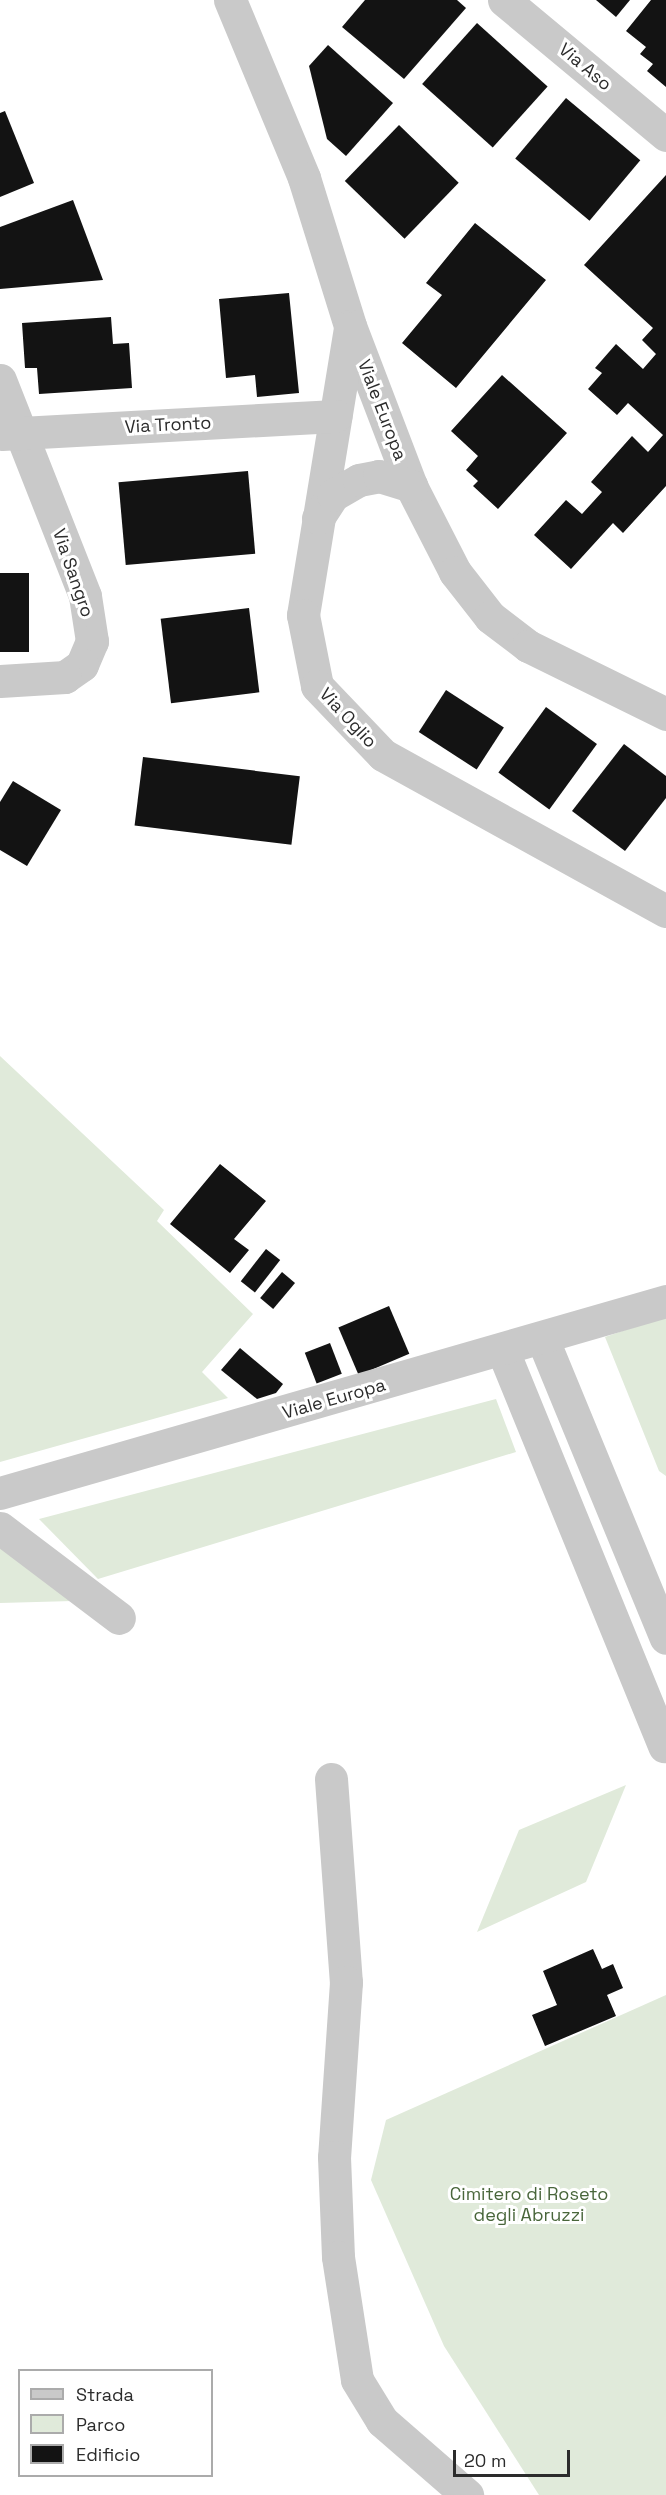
<!DOCTYPE html>
<html>
<head>
<meta charset="utf-8">
<style>
	body { margin:0 }
	#map { position:relative; width:666px; height:2495px; overflow:hidden; background:#fff; font-family:"Space Grotesk",sans-serif }
	div>[style] { position:absolute }
	.green>* { inset:0; background:#e0eada }
	.building>* { inset:0; background:#131313; transform-origin:0 0 }
	.minor>* { height:33px; margin:-16.5px; padding:0 16.5px; transform-origin:16.5px; border-radius:16.5px; background:#c9c9c9 }
	span { translate:-50% -50%; white-space:nowrap; text-align:center; line-height:1.15; -webkit-text-stroke:6px #fff; paint-order:stroke }
	.street-label { font-size:18px; color:#2c2c2c }
	.park-label { font-size:18px; color:#49663b }
	.legend { position:absolute; left:18px; top:2369px; width:195px; height:108px; box-sizing:border-box; background:#fff; border:2px solid #ababab; margin:0; padding:8px 10px; list-style:none; font-size:18px; color:#2c2c2c }
	.legend li { display:flex; align-items:center; gap:12px; height:30px }
	.legend b { width:30px; border:2px solid #ababab }
	.scale { position:absolute; left:453px; top:2450px; width:117px; height:27px; box-sizing:border-box; border:3px solid #2c2c2c; border-top:0; padding-left:8px; font-size:18px; line-height:21px; white-space:nowrap; color:#2c2c2c; -webkit-text-stroke:4px #fff; paint-order:stroke }
</style>
</head>
<body>
<div id="map">
	<div class="green">
		<i style="clip-path:polygon(0 1056px,164px 1210px,157px 1221px,253px 1314px,202px 1372px,228px 1398px,0 1462px)"></i>
		<i style="clip-path:polygon(666px 1316px,666px 1476px,659px 1471px,605px 1337px)"></i>
		<i style="clip-path:polygon(496px 1399px,516px 1452px,98px 1579px,39px 1519px)"></i>
		<i style="clip-path:polygon(0 1542px,73px 1601px,0 1603px)"></i>
		<i style="clip-path:polygon(626px 1785px,586px 1882px,477px 1932px,519px 1830px)"></i>
		<i style="clip-path:polygon(666px 1995px,666px 2495px,539px 2495px,444px 2346px,371px 2180px,386px 2120px)"></i>
	</div>
	<div class="building">
		<i style="clip-path:polygon(365px 0,457px 0,466px 8px,404px 79px,342px 27px)"></i>
		<i style="clip-path:polygon(596px 0,630px 0,616px 17px)"></i>
		<i style="clip-path:polygon(651px 0,666px 0,666px 87px,647px 71px,653px 64px,640px 54px,646px 47px,626px 31px)"></i>
		<i style="left:477px;top:23px;width:95px;height:82px;rotate:42deg"></i>
		<i style="clip-path:polygon(328px 45px,393px 103px,346px 156px,327px 139px,309px 66px)"></i>
		<i style="left:566px;top:98px;width:97px;height:79px;rotate:40deg"></i>
		<i style="clip-path:polygon(5px 111px,34px 183px,0 197px,0 113px)"></i>
		<i style="left:399px;top:125px;width:83px;height:78px;rotate:44deg"></i>
		<i style="clip-path:polygon(666px 175px,666px 486px,623px 533px,613px 523px,571px 569px,534px 535px,566px 500px,582px 514px,602px 492px,591px 482px,632px 436px,648px 452px,663px 435px,628px 403px,617px 415px,588px 389px,602px 373px,595px 368px,616px 344px,643px 369px,656px 354px,642px 340px,653px 328px,584px 265px)"></i>
		<i style="clip-path:polygon(73px 200px,103px 280px,0 289px,0 227px)"></i>
		<i style="clip-path:polygon(475px 223px,546px 280px,456px 388px,402px 343px,442px 295px,426px 283px)"></i>
		<i style="clip-path:polygon(289px 293px,299px 393px,257px 397px,255px 375px,226px 378px,219px 299px)"></i>
		<i style="clip-path:polygon(111px 317px,113px 344px,129px 343px,132px 388px,39px 394px,37px 368px,25px 368px,22px 323px)"></i>
		<i style="clip-path:polygon(502px 375px,567px 433px,498px 509px,473px 486px,478px 481px,466px 470px,478px 456px,451px 431px)"></i>
		<i style="left:248px;top:471px;width:83px;height:130px;rotate:85deg"></i>
		<i style="left:0;top:573px;width:29px;height:79px"></i>
		<i style="left:249px;top:608px;width:85px;height:89px;rotate:83deg"></i>
		<i style="left:446px;top:690px;width:69px;height:50px;rotate:33deg"></i>
		<i style="left:546px;top:707px;width:63px;height:81px;rotate:36deg"></i>
		<i style="clip-path:polygon(624px 744px,666px 776px,666px 798px,625px 851px,572px 811px)"></i>
		<i style="left:143px;top:757px;width:158px;height:69px;rotate:7deg"></i>
		<i style="clip-path:polygon(13px 781px,61px 810px,27px 866px,0 850px,0 802px)"></i>
		<i style="clip-path:polygon(220px 1164px,266px 1201px,234px 1239px,249px 1250px,230px 1273px,170px 1224px)"></i>
		<i style="left:266px;top:1249px;width:18px;height:41px;rotate:38deg"></i>
		<i style="left:282px;top:1272px;width:17px;height:34px;rotate:40deg"></i>
		<i style="left:389px;top:1306px;width:52px;height:55px;rotate:67deg"></i>
		<i style="left:330px;top:1343px;width:33px;height:27px;rotate:69deg"></i>
		<i style="clip-path:polygon(240px 1348px,283px 1384px,276px 1393px,257px 1399px,221px 1370px)"></i>
		<i style="clip-path:polygon(593px 1949px,602px 1969px,613px 1964px,623px 1988px,607px 1995px,616px 2016px,545px 2046px,532px 2015px,557px 2005px,543px 1971px)"></i>
	</div>
	<div class="minor">
		<i style="left:230px;top:0;width:193px;rotate:67.4deg"></i>
		<i style="left:304px;top:178px;width:155px;rotate:72.7deg"></i>
		<i style="left:350px;top:326px;width:171px;rotate:69.1deg"></i>
		<i style="left:411px;top:486px;width:97px;rotate:62.9deg"></i>
		<i style="left:455px;top:572px;width:57px;rotate:52.1deg"></i>
		<i style="left:490px;top:617px;width:48px;rotate:37.3deg"></i>
		<i style="left:528px;top:646px;width:154px;rotate:26.2deg"></i>
		<i style="left:504px;top:0;width:211px;rotate:39.8deg"></i>
		<i style="left:350px;top:328px;width:291px;rotate:99.3deg"></i>
		<i style="left:303px;top:615px;width:72px;rotate:78.8deg"></i>
		<i style="left:317px;top:686px;width:95px;rotate:46.3deg"></i>
		<i style="left:383px;top:755px;width:323px;rotate:28.9deg"></i>
		<i style="left:0;top:380px;width:232px;rotate:68.5deg"></i>
		<i style="left:85px;top:596px;width:46px;rotate:81.2deg"></i>
		<i style="left:92px;top:641px;width:26px;rotate:113deg"></i>
		<i style="left:82px;top:665px;width:21px;rotate:145deg"></i>
		<i style="left:65px;top:677px;width:65px;rotate:176.5deg"></i>
		<i style="left:2px;top:434px;width:334px;rotate:-3.1deg"></i>
		<i style="left:318px;top:518px;width:27px;rotate:-57deg"></i>
		<i style="left:333px;top:495px;width:30px;rotate:-30deg"></i>
		<i style="left:359px;top:480px;width:20px;rotate:-11deg"></i>
		<i style="left:379px;top:476px;width:34px;rotate:17deg"></i>
		<i style="left:543px;top:1340px;width:322px;rotate:67.6deg"></i>
		<i style="left:503px;top:1351px;width:427px;rotate:67.8deg"></i>
		<i style="left:0;top:1493px;width:693px;rotate:-16.08deg"></i>
		<i style="left:0;top:1528px;width:149px;rotate:37.1deg"></i>
		<i style="left:331px;top:1779px;width:204px;rotate:85.8deg"></i>
		<i style="left:346px;top:1982px;width:175px;rotate:93.9deg"></i>
		<i style="left:334px;top:2157px;width:100px;rotate:87.7deg"></i>
		<i style="left:338px;top:2257px;width:124px;rotate:81.2deg"></i>
		<i style="left:357px;top:2380px;width:48px;rotate:58.6deg"></i>
		<i style="left:382px;top:2421px;width:113px;rotate:41deg"></i>
	</div>
	<div class="street-label">
		<span style="left:585px;top:67px;rotate:40deg">Via Aso</span>
		<span style="left:382px;top:410px;rotate:69deg">Viale Europa</span>
		<span style="left:168px;top:425px;rotate:-3deg">Via Tronto</span>
		<span style="left:73px;top:573px;rotate:71deg">Via Sangro</span>
		<span style="left:348px;top:718px;rotate:47deg">Via Oglio</span>
		<span style="left:334px;top:1399px;rotate:-16deg">Viale Europa</span>
	</div>
	<div class="park-label">
		<span style="left:529px;top:2205px">Cimitero di Roseto<br>degli Abruzzi</span>
	</div>
	<ul class="legend">
	<li><b style="height:8px;background:#c9c9c9"></b>Strada</li>
	<li><b style="height:16px;background:#e0eada"></b>Parco</li>
	<li><b style="height:16px;background:#131313"></b>Edificio</li>
	</ul>
	<div class="scale">20 m</div>
</div>
</body>
</html>
